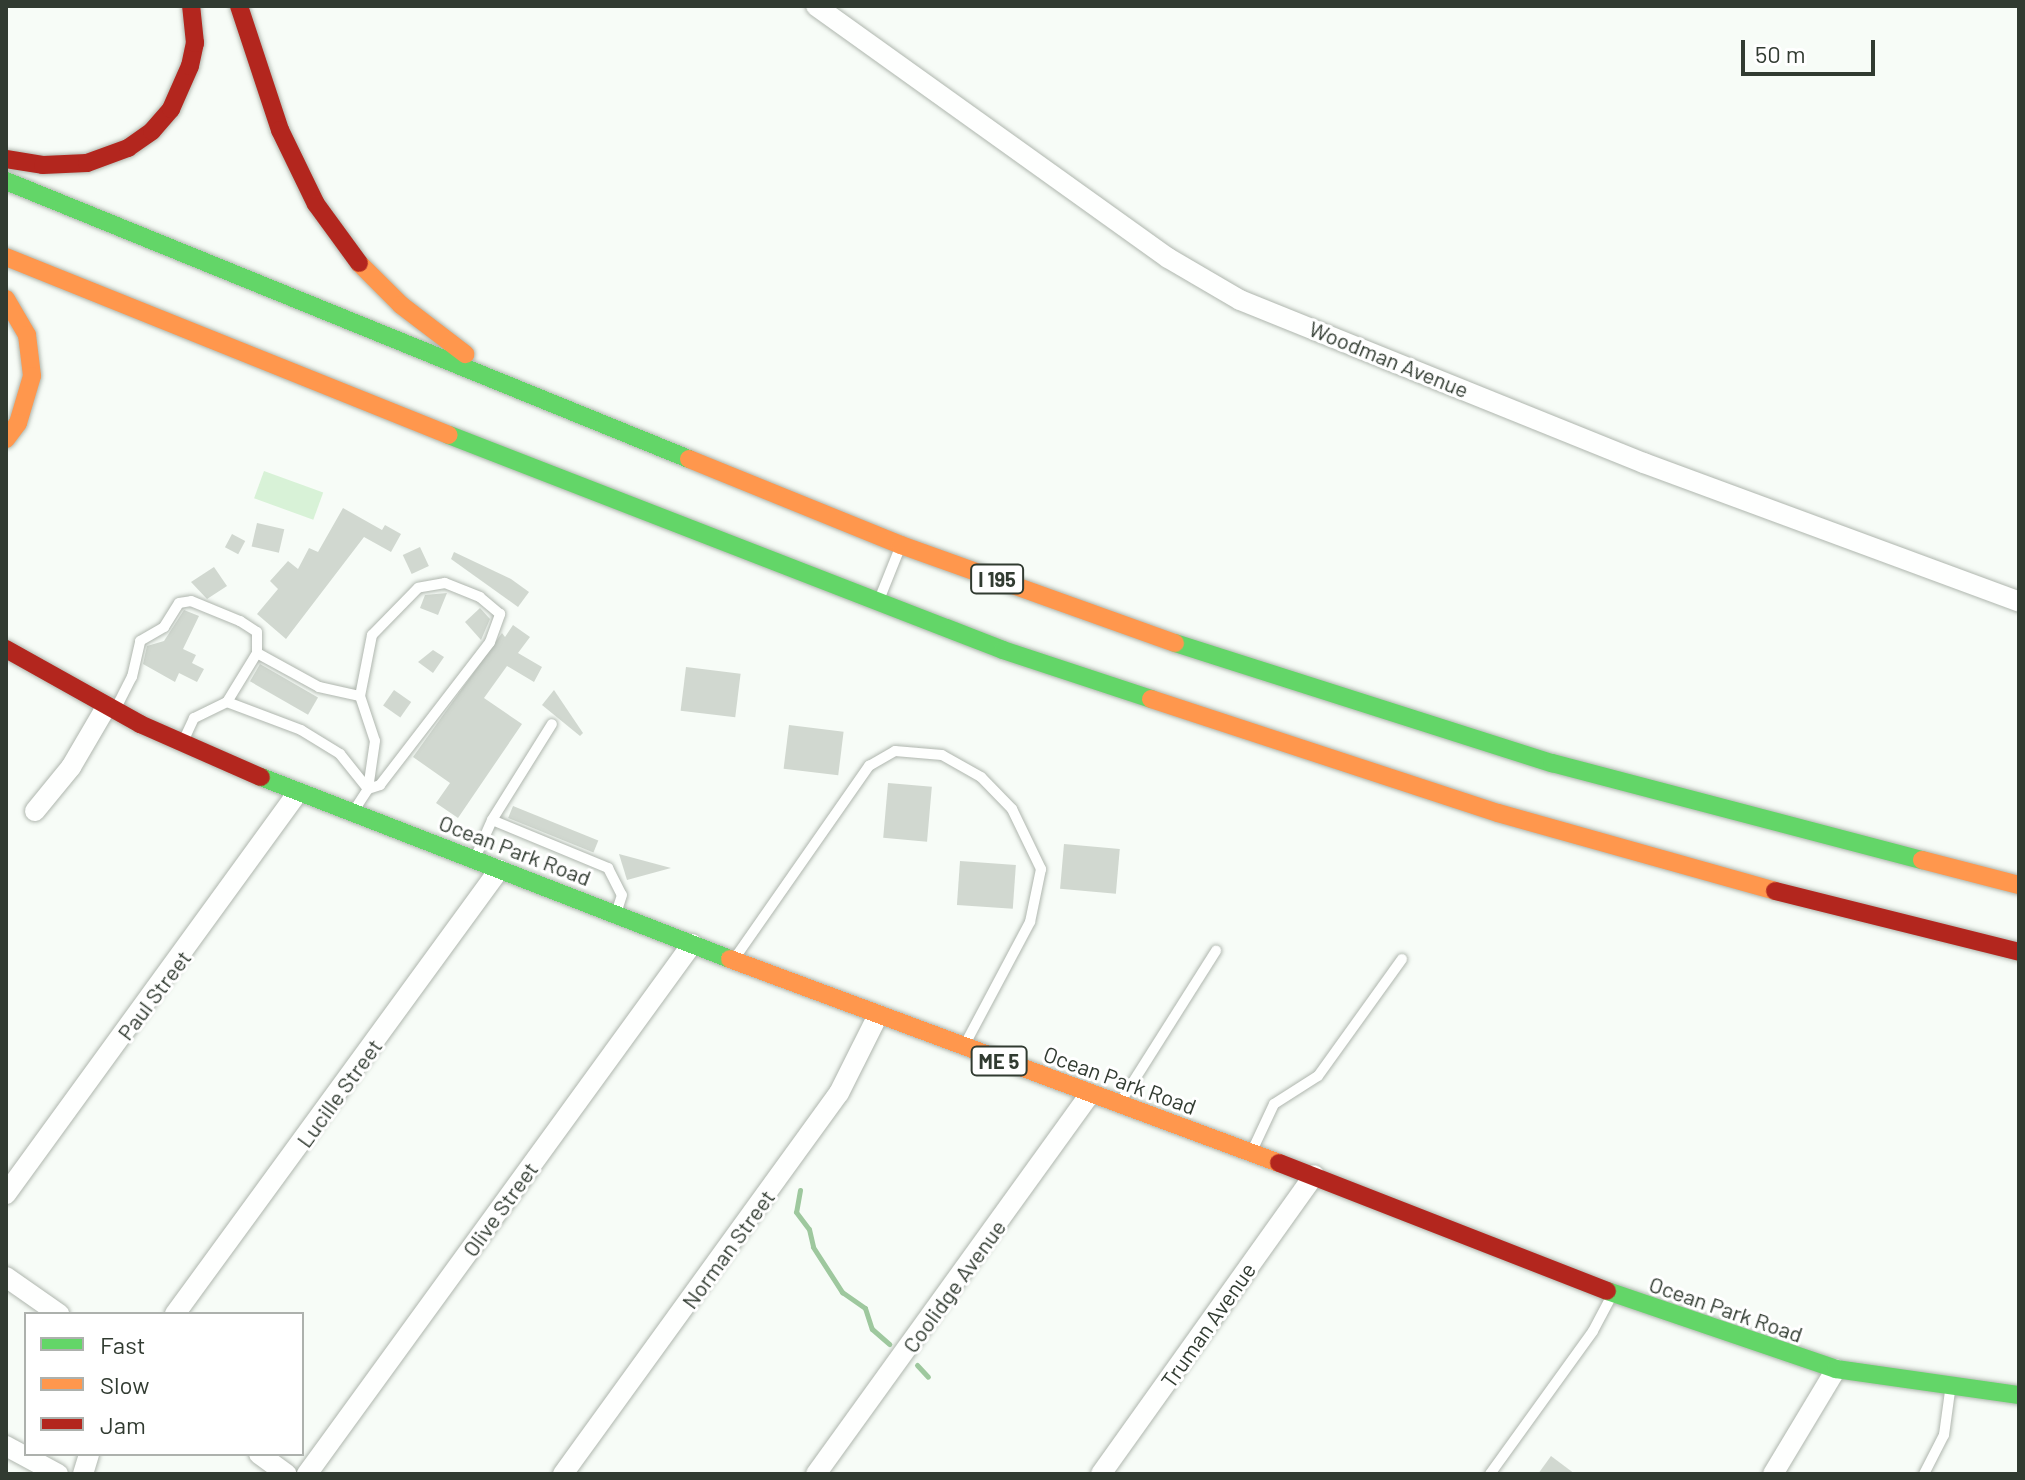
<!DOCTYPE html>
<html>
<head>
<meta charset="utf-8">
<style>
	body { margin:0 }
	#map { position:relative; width:2025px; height:1480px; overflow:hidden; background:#f7fcf7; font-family:Barlow,sans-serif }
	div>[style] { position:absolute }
	.green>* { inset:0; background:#d8f2d7; transform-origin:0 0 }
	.stream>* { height:5px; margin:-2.5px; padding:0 2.5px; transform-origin:2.5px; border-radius:2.5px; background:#9ec89e }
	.building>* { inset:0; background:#d1d8d0; transform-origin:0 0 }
	.roads { filter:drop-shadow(0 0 2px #afb6ae) drop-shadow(0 0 2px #afb6ae) }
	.lane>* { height:10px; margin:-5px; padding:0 5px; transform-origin:5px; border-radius:5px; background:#fefffe }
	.street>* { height:20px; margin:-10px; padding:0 10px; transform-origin:10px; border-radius:10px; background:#fefffe }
	.fast>* { height:18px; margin:-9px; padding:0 9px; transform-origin:9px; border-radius:9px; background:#63d668 }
	.slow>* { height:18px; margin:-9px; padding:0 9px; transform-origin:9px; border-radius:9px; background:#ff974d }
	.jam>* { height:18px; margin:-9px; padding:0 9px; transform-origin:9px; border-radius:9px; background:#b3261e }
	span { translate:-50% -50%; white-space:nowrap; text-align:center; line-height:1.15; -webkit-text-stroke:6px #fff; paint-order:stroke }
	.shield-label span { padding:2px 6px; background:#fff; border:2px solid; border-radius:6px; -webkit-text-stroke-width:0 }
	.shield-label { font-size:20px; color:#313b31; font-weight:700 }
	.street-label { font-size:22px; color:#313b31 }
	.frame { position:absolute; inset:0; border:8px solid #313b31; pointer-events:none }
	.legend { position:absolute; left:24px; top:1312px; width:280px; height:144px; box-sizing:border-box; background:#fff; border:2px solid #adb1ad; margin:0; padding:10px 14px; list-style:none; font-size:24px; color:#313b31 }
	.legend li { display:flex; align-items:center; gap:16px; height:40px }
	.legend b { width:40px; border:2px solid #adb1ad }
	.scale { position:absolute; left:1741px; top:40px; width:134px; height:36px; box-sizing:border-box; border:4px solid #313b31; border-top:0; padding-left:10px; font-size:24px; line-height:28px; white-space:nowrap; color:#313b31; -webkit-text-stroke:6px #fff; paint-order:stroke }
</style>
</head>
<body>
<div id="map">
	<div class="green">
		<i style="left:264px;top:471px;width:63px;height:29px;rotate:20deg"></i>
	</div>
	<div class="stream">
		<i style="left:800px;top:1190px;width:22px;rotate:100deg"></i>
		<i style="left:796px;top:1212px;width:21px;rotate:53deg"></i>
		<i style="left:809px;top:1229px;width:18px;rotate:77deg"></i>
		<i style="left:813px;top:1247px;width:54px;rotate:57.2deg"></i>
		<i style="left:842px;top:1292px;width:28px;rotate:35deg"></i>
		<i style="left:865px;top:1308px;width:22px;rotate:72deg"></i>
		<i style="left:872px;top:1329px;width:23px;rotate:41deg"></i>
		<i style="left:917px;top:1365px;width:16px;rotate:47deg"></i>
	</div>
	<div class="building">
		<i style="clip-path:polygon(343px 508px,382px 530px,385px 525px,401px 534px,391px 552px,364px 537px,286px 639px,257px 614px,278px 589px,270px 581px,288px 561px,298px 569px,309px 548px,318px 552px)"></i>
		<i style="left:257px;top:523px;width:28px;height:24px;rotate:13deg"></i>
		<i style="left:232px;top:534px;width:15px;height:15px;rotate:28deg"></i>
		<i style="left:420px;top:547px;width:21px;height:19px;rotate:65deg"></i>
		<i style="clip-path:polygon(454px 552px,511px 579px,529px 592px,518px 607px,451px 559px)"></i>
		<i style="clip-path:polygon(214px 567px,227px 586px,207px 599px,191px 582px)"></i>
		<i style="clip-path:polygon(447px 593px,438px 615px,420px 608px,425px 595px)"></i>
		<i style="clip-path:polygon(480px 608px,490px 619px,481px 640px,465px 622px)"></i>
		<i style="clip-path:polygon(184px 610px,199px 616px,183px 649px,196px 655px,192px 663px,204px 669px,197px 682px,179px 673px,175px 682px,143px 664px,147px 646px,164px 641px)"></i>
		<i style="clip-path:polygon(513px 625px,530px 637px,518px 653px,542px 667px,534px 682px,507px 666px,484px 698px,522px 724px,458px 818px,436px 803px,450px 783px,413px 757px,502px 633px,505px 637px)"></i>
		<i style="clip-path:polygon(433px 650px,444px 657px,433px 673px,418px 662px)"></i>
		<i style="left:260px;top:664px;width:67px;height:20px;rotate:30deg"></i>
		<i style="left:686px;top:667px;width:55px;height:44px;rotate:7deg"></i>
		<i style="left:394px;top:690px;width:21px;height:19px;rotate:35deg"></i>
		<i style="clip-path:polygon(554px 690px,583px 733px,580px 736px,542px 705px)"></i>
		<i style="left:789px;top:725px;width:55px;height:44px;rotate:7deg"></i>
		<i style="left:888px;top:783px;width:44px;height:55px;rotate:5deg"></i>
		<i style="left:513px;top:806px;width:92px;height:13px;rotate:22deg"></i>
		<i style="left:1064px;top:844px;width:56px;height:45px;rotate:5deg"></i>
		<i style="clip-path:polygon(619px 854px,671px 868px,627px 880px)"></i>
		<i style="left:960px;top:861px;width:56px;height:44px;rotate:4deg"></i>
		<i style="clip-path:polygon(1551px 1456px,1575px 1474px,1538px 1474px)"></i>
	</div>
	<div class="roads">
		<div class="lane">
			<i style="left:881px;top:595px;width:48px;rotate:-68.2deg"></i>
			<i style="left:257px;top:653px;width:71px;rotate:28.7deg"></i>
			<i style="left:319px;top:687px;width:42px;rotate:12.4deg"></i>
			<i style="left:360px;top:696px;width:47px;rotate:71.6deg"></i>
			<i style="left:375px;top:741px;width:49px;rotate:98.3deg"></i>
			<i style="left:368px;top:789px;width:27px;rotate:123deg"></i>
			<i style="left:227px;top:702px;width:79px;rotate:20.7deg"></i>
			<i style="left:301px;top:730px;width:46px;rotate:31.6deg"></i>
			<i style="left:340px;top:754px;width:45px;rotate:51.3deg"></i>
			<i style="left:368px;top:789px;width:13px;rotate:-18deg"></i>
			<i style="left:380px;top:785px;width:180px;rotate:-52.4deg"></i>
			<i style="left:490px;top:642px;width:30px;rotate:-70deg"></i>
			<i style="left:500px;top:614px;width:26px;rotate:-140deg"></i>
			<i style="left:480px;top:597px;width:38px;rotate:-158deg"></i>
			<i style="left:445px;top:583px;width:27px;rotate:170deg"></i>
			<i style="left:418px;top:588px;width:66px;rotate:134.4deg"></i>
			<i style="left:372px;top:635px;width:62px;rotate:101.1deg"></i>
			<i style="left:117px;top:706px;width:33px;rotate:-63deg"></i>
			<i style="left:132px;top:677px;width:37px;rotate:-77deg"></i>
			<i style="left:140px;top:641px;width:28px;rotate:-30deg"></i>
			<i style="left:164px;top:627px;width:28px;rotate:-58deg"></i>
			<i style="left:179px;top:603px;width:12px;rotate:-9deg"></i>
			<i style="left:191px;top:601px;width:53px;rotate:22.2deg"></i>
			<i style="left:240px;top:621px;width:20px;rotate:33deg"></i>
			<i style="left:257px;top:632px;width:21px;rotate:90deg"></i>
			<i style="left:257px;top:653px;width:57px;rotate:121.5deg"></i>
			<i style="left:227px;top:702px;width:37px;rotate:154deg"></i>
			<i style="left:194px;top:718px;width:23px;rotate:115deg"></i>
			<i style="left:492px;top:820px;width:113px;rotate:-58deg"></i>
			<i style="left:476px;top:856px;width:39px;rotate:-66deg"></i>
			<i style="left:492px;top:820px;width:126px;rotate:22.5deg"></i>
			<i style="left:608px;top:868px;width:30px;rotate:63deg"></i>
			<i style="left:622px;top:895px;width:19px;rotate:108deg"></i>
			<i style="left:737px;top:955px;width:231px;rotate:-55.1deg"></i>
			<i style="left:869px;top:766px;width:30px;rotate:-30deg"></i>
			<i style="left:895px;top:751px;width:47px;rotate:4.9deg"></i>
			<i style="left:942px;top:755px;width:45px;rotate:29.4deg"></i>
			<i style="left:981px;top:777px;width:45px;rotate:45.9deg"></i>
			<i style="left:1012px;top:809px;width:67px;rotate:64.2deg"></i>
			<i style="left:1041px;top:869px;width:54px;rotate:101.7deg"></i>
			<i style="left:1030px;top:922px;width:140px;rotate:118deg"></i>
			<i style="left:1121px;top:1101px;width:178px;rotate:-57.7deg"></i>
			<i style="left:1252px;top:1151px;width:52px;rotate:-64.9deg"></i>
			<i style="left:1274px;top:1104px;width:52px;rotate:-32.5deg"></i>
			<i style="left:1318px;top:1076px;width:144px;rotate:-54.3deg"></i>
			<i style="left:1490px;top:1474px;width:176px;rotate:-54.2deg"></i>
			<i style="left:1593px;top:1331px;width:38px;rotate:-62deg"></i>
			<i style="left:1924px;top:1474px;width:44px;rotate:-62.9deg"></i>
			<i style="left:1944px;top:1435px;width:44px;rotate:-82.2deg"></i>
		</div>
		<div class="street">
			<i style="left:816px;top:6px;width:433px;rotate:35.6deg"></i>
			<i style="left:1168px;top:258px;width:83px;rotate:30.3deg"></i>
			<i style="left:1240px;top:300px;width:436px;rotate:22deg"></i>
			<i style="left:1644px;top:463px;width:400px;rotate:20.3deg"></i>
			<i style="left:35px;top:811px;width:57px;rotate:-50.7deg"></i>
			<i style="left:71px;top:767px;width:69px;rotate:-59.7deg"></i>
			<i style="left:6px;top:1194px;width:495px;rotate:-54deg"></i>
			<i style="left:6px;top:1277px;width:65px;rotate:34.9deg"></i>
			<i style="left:175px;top:1314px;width:550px;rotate:-53.88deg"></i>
			<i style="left:6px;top:1446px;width:59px;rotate:28.3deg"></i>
			<i style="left:259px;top:1454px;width:34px;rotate:36deg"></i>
			<i style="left:83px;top:1474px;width:21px;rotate:-73deg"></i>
			<i style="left:307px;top:1474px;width:655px;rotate:-54deg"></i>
			<i style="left:563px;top:1474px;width:470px;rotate:-54.1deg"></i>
			<i style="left:839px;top:1093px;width:87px;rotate:-63.4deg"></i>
			<i style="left:816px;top:1474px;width:466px;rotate:-54.2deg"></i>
			<i style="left:1101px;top:1474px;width:367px;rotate:-54.5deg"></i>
			<i style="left:1773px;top:1474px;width:122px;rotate:-59deg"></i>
		</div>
		<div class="fast">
			<i style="left:6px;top:181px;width:737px;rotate:22.15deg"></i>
			<i style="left:449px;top:435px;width:594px;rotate:21.21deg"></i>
			<i style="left:1003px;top:650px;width:156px;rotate:18.3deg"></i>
			<i style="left:1175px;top:643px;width:396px;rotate:17.7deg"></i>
			<i style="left:1552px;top:763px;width:383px;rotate:14.7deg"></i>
			<i style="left:261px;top:777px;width:503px;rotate:21.21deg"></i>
			<i style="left:1607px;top:1291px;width:242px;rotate:18.8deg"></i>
			<i style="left:1836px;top:1369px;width:185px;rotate:8.1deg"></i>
		</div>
		<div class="slow">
			<i style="left:6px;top:257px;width:477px;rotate:21.9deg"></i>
			<i style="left:359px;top:263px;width:59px;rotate:45deg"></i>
			<i style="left:401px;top:305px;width:81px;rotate:37.4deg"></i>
			<i style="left:6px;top:299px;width:42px;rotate:59.7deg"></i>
			<i style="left:27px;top:335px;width:41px;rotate:83deg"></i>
			<i style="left:32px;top:376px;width:49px;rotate:106.6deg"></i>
			<i style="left:18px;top:423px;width:20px;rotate:127deg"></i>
			<i style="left:689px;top:459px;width:229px;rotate:22.1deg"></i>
			<i style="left:901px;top:545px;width:291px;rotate:19.7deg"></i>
			<i style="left:1151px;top:699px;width:365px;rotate:18.2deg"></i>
			<i style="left:1498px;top:813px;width:288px;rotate:15.7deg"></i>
			<i style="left:1922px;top:860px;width:100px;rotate:14.5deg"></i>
			<i style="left:730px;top:959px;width:586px;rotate:20.38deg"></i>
		</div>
		<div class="jam">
			<i style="left:239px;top:6px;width:131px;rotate:71.7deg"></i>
			<i style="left:280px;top:130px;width:82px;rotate:64.1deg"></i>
			<i style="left:316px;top:204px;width:73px;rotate:53.9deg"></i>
			<i style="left:6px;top:159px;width:37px;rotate:9deg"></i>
			<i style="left:43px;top:165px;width:44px;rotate:-2.6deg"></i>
			<i style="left:87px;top:163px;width:44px;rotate:-20.1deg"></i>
			<i style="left:128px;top:148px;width:29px;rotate:-35deg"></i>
			<i style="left:152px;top:131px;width:29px;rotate:-49deg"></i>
			<i style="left:171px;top:109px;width:47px;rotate:-66.2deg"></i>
			<i style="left:190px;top:66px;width:24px;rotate:-78deg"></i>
			<i style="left:195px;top:43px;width:37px;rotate:-96deg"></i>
			<i style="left:6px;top:649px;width:154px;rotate:29.2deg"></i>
			<i style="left:140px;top:724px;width:132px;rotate:23.7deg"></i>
			<i style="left:1775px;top:891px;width:252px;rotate:14deg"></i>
			<i style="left:1279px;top:1163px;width:352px;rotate:21.3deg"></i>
		</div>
	</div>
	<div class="shield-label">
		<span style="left:997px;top:579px">I 195</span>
		<span style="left:999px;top:1061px">ME 5</span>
	</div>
	<div class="street-label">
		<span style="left:1389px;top:359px;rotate:22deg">Woodman Avenue</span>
		<span style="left:515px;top:850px;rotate:21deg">Ocean Park Road</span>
		<span style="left:154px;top:995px;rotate:-53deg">Paul Street</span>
		<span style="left:1120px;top:1080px;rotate:20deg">Ocean Park Road</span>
		<span style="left:339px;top:1093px;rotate:-54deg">Lucille Street</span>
		<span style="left:500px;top:1209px;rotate:-54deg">Olive Street</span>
		<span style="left:728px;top:1249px;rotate:-54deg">Norman Street</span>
		<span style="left:954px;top:1286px;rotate:-54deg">Coolidge Avenue</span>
		<span style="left:1726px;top:1309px;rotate:19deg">Ocean Park Road</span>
		<span style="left:1208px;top:1325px;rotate:-55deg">Truman Avenue</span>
	</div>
	<div class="frame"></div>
	<ul class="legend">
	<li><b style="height:10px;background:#63d668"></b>Fast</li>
	<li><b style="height:10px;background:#ff974d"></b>Slow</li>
	<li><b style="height:10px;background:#b3261e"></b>Jam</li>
	</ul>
	<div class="scale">50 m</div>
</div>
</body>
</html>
